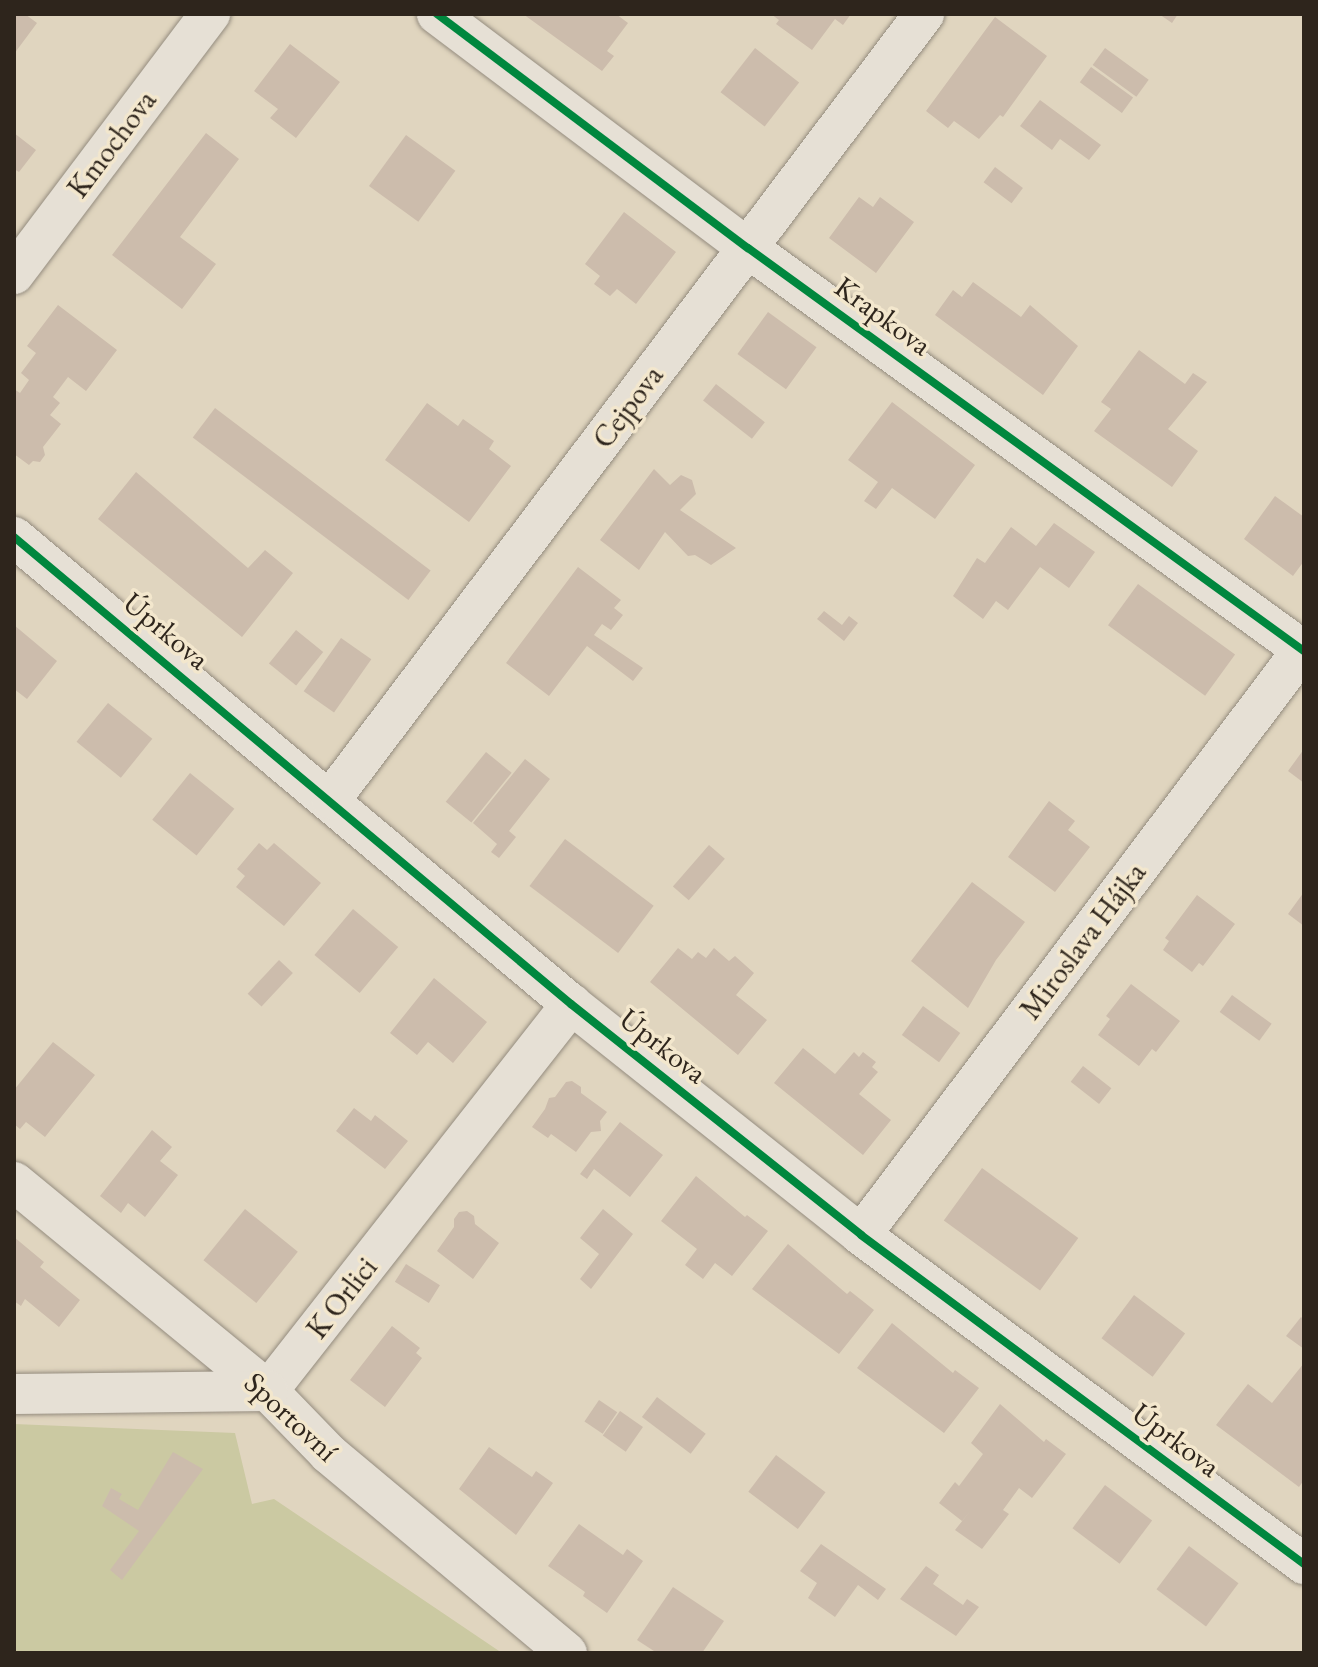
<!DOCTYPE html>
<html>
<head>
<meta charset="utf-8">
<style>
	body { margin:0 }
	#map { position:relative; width:1318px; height:1667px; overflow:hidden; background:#e0d5bf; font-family:"EB Garamond",serif }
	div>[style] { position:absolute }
	.green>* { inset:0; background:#cbc9a2 }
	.building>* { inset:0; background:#ccbcac; transform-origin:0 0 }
	.roads { filter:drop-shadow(0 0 2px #948c7f) drop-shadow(0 0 2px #948c7f) }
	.minor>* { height:40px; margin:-20px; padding:0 20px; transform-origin:20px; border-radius:20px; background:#e6e0d5 }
	.cycleway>* { height:8px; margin:-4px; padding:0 4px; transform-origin:4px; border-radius:4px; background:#00873e }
	span { translate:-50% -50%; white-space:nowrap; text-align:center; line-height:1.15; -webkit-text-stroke:7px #f3e7cd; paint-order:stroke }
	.street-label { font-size:30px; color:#2e251c }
	.frame { position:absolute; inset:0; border:16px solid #2e251c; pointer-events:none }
</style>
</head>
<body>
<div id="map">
	<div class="green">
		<i style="clip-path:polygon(14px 1424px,235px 1433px,252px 1504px,274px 1499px,502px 1653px,14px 1653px)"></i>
	</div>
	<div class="building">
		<i style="clip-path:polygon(14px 14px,25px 14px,37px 23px,14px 54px)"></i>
		<i style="clip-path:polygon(523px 14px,616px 14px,628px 23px,607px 51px,614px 56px,602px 71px)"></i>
		<i style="clip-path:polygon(771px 14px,851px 14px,843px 25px,835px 19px,812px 50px,776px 24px,779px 20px)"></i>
		<i style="clip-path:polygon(1159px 14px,1178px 14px,1172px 23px)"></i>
		<i style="clip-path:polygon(995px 17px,1047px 56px,1003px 117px,1000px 115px,979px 139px,954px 121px,948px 128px,926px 111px)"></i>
		<i style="clip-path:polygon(290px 44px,340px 82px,296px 138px,270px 118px,278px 109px,254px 91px)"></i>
		<i style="left:755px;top:48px;width:56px;height:56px;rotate:38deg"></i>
		<i style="left:1105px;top:48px;width:54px;height:21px;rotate:36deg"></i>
		<i style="left:1091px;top:67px;width:52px;height:19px;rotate:36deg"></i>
		<i style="clip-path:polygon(1040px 100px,1101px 145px,1089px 160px,1060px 139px,1052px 150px,1020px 126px)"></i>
		<i style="clip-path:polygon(14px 133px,36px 150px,19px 172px,14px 169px)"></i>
		<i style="clip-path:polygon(206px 133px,239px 159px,180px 237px,216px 264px,182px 309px,112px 255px)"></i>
		<i style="left:406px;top:135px;width:61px;height:63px;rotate:36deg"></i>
		<i style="left:995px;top:167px;width:35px;height:19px;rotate:37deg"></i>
		<i style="clip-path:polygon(859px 197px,873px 207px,880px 197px,914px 222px,876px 273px,829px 238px)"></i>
		<i style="clip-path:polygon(624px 212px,676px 252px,636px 304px,617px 289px,610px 296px,594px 284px,600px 276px,585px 264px)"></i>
		<i style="clip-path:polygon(973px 282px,1021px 317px,1030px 305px,1078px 346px,1043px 395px,935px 315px,953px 290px,962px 297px)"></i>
		<i style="clip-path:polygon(58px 305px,117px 350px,86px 391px,68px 377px,53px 397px,60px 403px,50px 415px,61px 424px,43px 447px,45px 455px,40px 462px,33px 461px,29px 465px,14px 454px,14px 389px,20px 393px,29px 380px,21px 373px,36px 353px,27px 346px)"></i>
		<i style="left:768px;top:312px;width:60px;height:52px;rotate:36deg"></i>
		<i style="clip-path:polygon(1139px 350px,1185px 384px,1193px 373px,1207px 382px,1168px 429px,1198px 451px,1172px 487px,1094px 431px,1111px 409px,1101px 402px)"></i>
		<i style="left:716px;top:384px;width:62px;height:21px;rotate:38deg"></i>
		<i style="clip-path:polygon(892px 402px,975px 465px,935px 519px,892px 488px,876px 509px,864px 501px,878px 482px,848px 460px)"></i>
		<i style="clip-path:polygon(427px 403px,458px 426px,463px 419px,494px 441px,489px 449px,511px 466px,469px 522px,385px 460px)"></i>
		<i style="left:215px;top:408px;width:270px;height:37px;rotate:37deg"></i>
		<i style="clip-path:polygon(654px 469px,670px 485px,681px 475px,692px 480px,696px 494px,680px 510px,736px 548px,711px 565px,695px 555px,688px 556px,665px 532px,639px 570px,600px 540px)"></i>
		<i style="clip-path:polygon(136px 472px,248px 568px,265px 550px,293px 573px,242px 637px,98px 519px)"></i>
		<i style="clip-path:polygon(1275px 496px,1304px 517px,1304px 561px,1293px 576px,1244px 539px)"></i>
		<i style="clip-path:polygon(1054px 523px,1095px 552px,1069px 588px,1040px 567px,1008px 610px,996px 601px,983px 619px,953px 596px,977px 558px,985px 563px,1011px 527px,1036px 546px)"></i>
		<i style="clip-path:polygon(578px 567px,621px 600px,614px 608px,623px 615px,611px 630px,602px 624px,594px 635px,643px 668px,633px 681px,587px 646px,549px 696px,506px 663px)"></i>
		<i style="left:1138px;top:584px;width:120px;height:51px;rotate:36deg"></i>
		<i style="clip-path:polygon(824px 611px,842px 625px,849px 616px,858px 623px,844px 641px,817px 619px)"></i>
		<i style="clip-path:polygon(14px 625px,57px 661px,27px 699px,14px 689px)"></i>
		<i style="left:296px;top:630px;width:35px;height:43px;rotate:39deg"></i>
		<i style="left:341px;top:638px;width:37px;height:65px;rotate:35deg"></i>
		<i style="left:108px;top:703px;width:57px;height:50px;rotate:39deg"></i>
		<i style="clip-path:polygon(1304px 749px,1304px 783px,1288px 771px)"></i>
		<i style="left:486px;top:752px;width:33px;height:64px;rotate:39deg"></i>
		<i style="clip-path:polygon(525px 759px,550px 779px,509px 831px,516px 837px,499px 858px,491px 852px,497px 844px,473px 823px)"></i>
		<i style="left:190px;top:773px;width:57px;height:60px;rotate:39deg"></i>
		<i style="clip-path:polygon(1049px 801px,1075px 821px,1068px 830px,1090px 847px,1055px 892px,1008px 857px)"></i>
		<i style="left:565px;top:839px;width:111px;height:59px;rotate:37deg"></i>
		<i style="clip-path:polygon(259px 843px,267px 850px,274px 843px,321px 883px,284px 926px,236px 887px,245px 876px,237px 869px)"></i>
		<i style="left:709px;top:845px;width:21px;height:55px;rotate:41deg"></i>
		<i style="clip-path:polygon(972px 882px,1025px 922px,996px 960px,968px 1008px,911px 961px)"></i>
		<i style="clip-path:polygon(1304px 892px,1304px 926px,1288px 914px)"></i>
		<i style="clip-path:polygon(1197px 895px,1235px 924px,1203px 966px,1199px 963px,1192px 972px,1163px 950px,1169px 941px,1165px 938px)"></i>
		<i style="left:353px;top:909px;width:59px;height:60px;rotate:40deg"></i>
		<i style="clip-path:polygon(678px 948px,692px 959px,698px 952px,706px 958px,714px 948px,729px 961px,735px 956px,754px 973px,736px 995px,767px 1020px,738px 1055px,650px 982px)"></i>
		<i style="left:279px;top:960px;width:19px;height:46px;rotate:43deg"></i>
		<i style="clip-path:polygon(434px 978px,487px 1022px,453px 1063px,428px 1042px,417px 1055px,390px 1033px)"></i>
		<i style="clip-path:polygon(1131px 984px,1180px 1021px,1156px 1052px,1152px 1049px,1139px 1066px,1098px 1035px,1110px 1019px,1106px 1016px)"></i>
		<i style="left:1232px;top:995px;width:49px;height:21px;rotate:36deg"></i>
		<i style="left:923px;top:1006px;width:46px;height:36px;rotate:36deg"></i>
		<i style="clip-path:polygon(53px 1042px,95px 1075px,45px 1137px,26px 1122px,20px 1129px,14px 1124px,14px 1090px)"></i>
		<i style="clip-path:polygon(803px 1048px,835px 1074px,854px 1052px,859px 1057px,863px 1052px,876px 1062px,872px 1067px,878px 1072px,859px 1094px,891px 1120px,863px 1155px,774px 1083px)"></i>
		<i style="left:1083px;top:1066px;width:36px;height:20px;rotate:38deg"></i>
		<i style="clip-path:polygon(572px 1081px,581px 1087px,581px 1093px,607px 1112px,600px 1121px,601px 1131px,591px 1132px,576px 1152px,551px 1134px,548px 1138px,532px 1127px,545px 1109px,549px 1098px,555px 1097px,566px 1082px)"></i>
		<i style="clip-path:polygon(354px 1108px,371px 1121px,375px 1115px,408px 1141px,385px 1169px,336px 1131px)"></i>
		<i style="clip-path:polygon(620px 1122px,663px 1155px,630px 1197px,594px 1169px,587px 1179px,580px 1174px)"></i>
		<i style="clip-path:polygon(152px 1130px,172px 1147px,160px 1161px,178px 1175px,145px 1217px,128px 1203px,121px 1213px,100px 1196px)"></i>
		<i style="left:982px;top:1168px;width:119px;height:65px;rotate:36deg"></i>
		<i style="clip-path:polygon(696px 1176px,745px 1217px,747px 1215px,768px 1231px,732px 1276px,715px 1263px,703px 1279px,685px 1265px,697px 1249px,661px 1221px)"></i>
		<i style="left:245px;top:1209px;width:68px;height:66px;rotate:39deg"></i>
		<i style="clip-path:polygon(603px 1209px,633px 1234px,591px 1289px,580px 1279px,599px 1254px,580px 1238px)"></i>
		<i style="clip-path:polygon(467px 1211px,474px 1216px,475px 1224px,499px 1243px,473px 1279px,437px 1251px,454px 1227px,454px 1219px,459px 1212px)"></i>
		<i style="clip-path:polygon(14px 1237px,44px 1262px,40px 1267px,80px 1300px,59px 1327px,25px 1299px,21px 1306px,14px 1301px)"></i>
		<i style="clip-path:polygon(788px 1244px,847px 1294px,850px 1291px,874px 1310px,839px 1354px,752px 1289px)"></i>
		<i style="left:406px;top:1264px;width:40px;height:21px;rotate:32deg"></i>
		<i style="left:1134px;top:1295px;width:64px;height:54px;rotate:37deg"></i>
		<i style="clip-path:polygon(1301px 1317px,1304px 1320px,1304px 1349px,1286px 1336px)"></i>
		<i style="clip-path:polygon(892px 1323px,953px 1373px,955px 1370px,979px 1388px,944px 1433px,857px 1368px)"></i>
		<i style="clip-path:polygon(392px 1326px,420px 1348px,416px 1353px,422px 1358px,385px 1407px,350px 1380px)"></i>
		<i style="clip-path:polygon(1304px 1363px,1304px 1480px,1299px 1487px,1216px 1425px,1248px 1384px,1272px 1403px)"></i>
		<i style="left:657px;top:1397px;width:61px;height:25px;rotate:37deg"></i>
		<i style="left:599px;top:1400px;width:22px;height:26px;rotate:34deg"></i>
		<i style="clip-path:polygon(1000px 1404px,1044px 1442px,1046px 1439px,1066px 1454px,1032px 1498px,1019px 1488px,1003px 1510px,1009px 1514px,982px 1549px,955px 1530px,971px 1510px,962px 1521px,939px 1503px,955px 1482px,959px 1486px,983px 1454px,971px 1443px)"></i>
		<i style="left:620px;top:1411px;width:28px;height:30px;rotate:35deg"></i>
		<i style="clip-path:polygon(489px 1447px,532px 1477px,536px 1471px,553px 1483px,516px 1535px,459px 1489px)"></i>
		<i style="clip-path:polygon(173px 1452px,203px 1469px,122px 1580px,110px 1570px,139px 1531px,102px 1506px,111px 1488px,122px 1494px,119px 1499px,138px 1510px)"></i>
		<i style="left:776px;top:1455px;width:62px;height:46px;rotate:37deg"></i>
		<i style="left:1105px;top:1485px;width:59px;height:54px;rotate:37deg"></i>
		<i style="clip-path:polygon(579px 1524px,623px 1555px,627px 1549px,643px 1561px,607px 1613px,583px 1596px,585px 1592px,548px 1566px)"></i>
		<i style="clip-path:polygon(821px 1544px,886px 1589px,878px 1600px,858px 1585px,835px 1617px,808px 1598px,817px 1583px,800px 1571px)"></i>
		<i style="left:1189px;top:1546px;width:62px;height:54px;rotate:37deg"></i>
		<i style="clip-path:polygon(926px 1566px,939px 1575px,933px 1584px,963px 1605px,967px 1599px,979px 1607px,956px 1636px,900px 1599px)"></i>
		<i style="clip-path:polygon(673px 1587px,724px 1621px,702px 1653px,657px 1653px,637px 1640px)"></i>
	</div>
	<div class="roads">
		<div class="minor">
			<i style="left:437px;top:14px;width:389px;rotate:37deg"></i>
			<i style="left:748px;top:248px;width:687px;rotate:35.94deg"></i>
			<i style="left:14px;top:274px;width:326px;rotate:-53deg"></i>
			<i style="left:14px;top:537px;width:727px;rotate:39.98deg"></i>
			<i style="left:571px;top:1004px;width:371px;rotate:38.5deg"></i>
			<i style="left:861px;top:1235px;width:552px;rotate:36.6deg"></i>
			<i style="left:331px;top:799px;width:984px;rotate:-52.93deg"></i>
			<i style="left:14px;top:1182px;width:329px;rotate:39.4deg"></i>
			<i style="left:268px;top:1391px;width:88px;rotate:45.9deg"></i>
			<i style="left:329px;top:1454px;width:310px;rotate:39.9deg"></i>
			<i style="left:861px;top:1235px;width:735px;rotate:-52.96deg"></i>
			<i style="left:268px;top:1391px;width:492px;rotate:-51.9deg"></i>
			<i style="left:14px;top:1394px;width:254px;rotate:-0.7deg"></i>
		</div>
	</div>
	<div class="cycleway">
		<i style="left:437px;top:14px;width:389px;rotate:37deg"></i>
		<i style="left:748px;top:248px;width:687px;rotate:35.94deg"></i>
		<i style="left:14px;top:537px;width:727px;rotate:39.98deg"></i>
		<i style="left:571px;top:1004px;width:371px;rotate:38.5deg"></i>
		<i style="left:861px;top:1235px;width:552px;rotate:36.6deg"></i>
	</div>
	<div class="street-label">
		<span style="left:112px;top:144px;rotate:-53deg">Kmochova</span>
		<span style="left:883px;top:316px;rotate:36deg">Krapkova</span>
		<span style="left:628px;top:407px;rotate:-53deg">Cejpova</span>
		<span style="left:166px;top:631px;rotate:40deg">Úprkova</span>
		<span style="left:1083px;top:941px;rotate:-53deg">Miroslava Hájka</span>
		<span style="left:663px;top:1046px;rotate:38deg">Úprkova</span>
		<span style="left:342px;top:1298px;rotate:-52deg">K Orlici</span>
		<span style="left:291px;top:1417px;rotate:43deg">Sportovní</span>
		<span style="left:1176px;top:1440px;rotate:37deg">Úprkova</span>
	</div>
	<div class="frame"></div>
</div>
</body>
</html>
